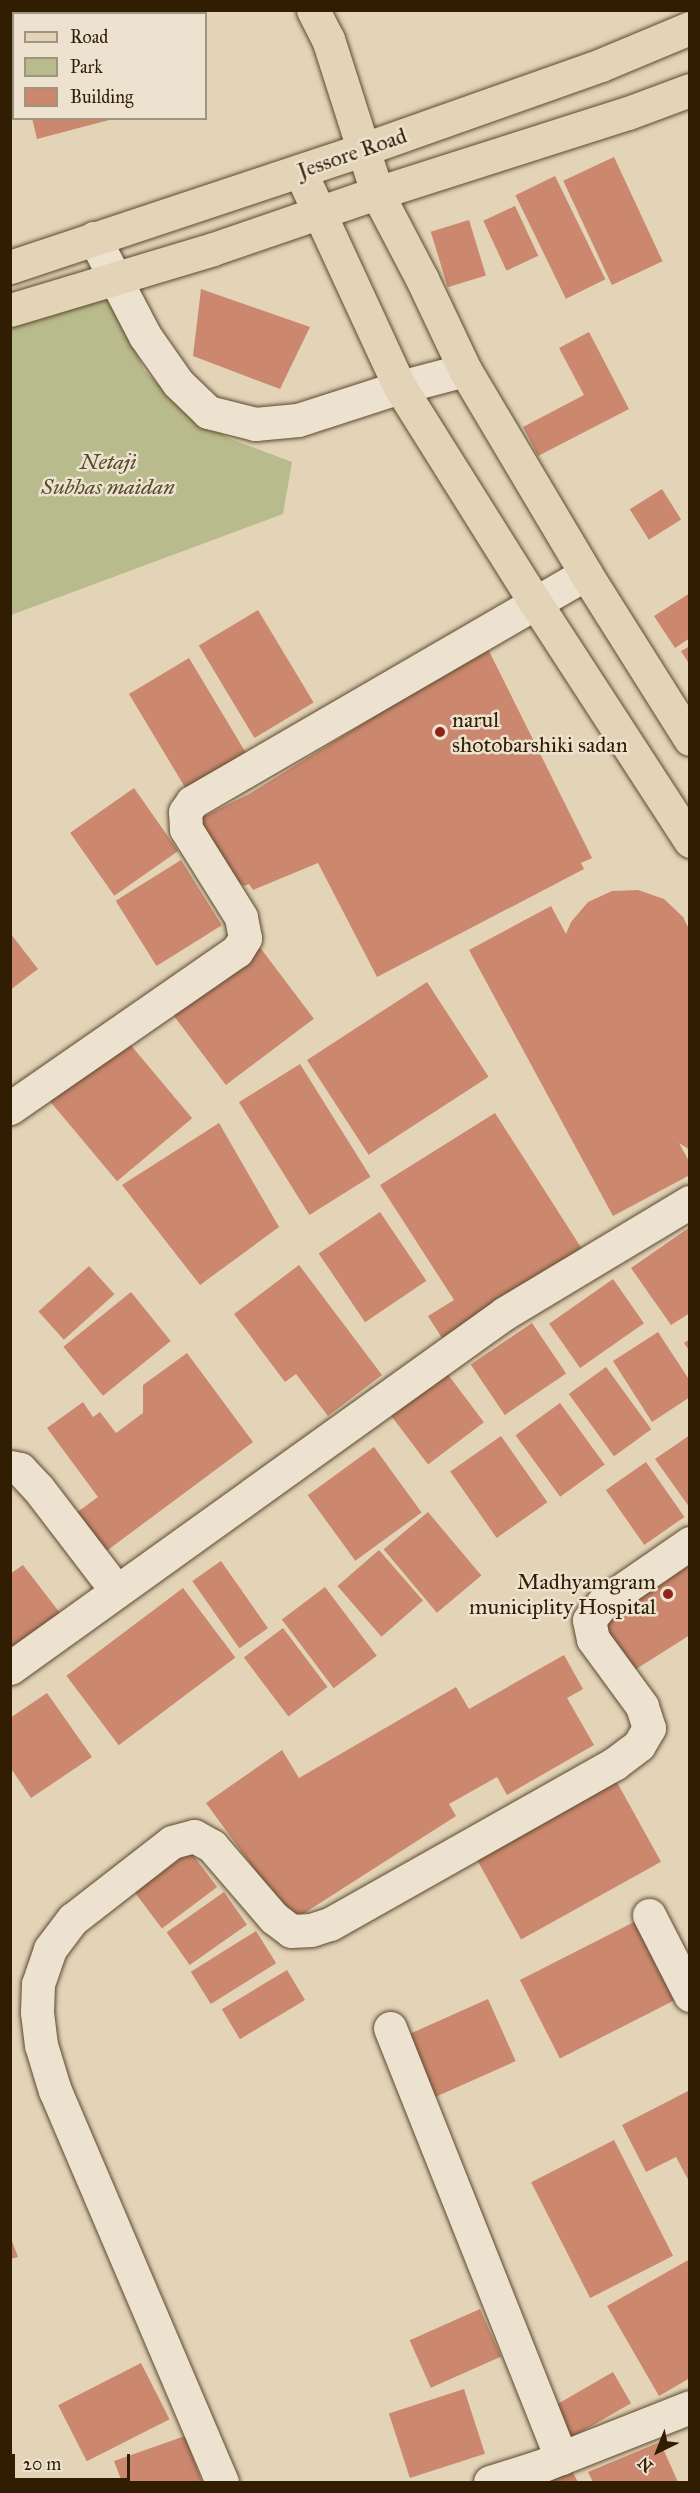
<!DOCTYPE html>
<html>
<head>
<meta charset="utf-8">
<style>
	body { margin:0 }
	#map { position:relative; width:700px; height:2493px; overflow:hidden; background:#e3d3b7; font-family:"IM FELL Great Primer",serif }
	div>[style] { position:absolute }
	.green>* { inset:0; background:#b8bb8b }
	.building>* { inset:0; background:#cb886e; transform-origin:0 0 }
	.roads { filter:drop-shadow(0 0 2px #5d4a2f) drop-shadow(0 0 2px #5d4a2f) }
	.minor>* { height:33px; margin:-16.5px; padding:0 16.5px; transform-origin:16.5px; border-radius:16.5px; background:#ede2d0 }
	.major>* { height:33px; margin:-16.5px; padding:0 16.5px; transform-origin:16.5px; border-radius:16.5px; background:#e3d3b7 }
	.highway>* { height:33px; margin:-16.5px; padding:0 16.5px; transform-origin:16.5px; border-radius:16.5px; background:#e3d3b7 }
	.dots>* { width:16px; height:16px; translate:-50% -50%; box-sizing:border-box; border:3px solid #ede2d0; border-radius:50% }
	span { translate:-50% -50%; white-space:nowrap; text-align:center; line-height:1.15; -webkit-text-stroke:5px #ede2d0; paint-order:stroke }
	.street-label { font-size:22px; color:#301d02 }
	.park-label { font-size:22px; color:#594c2b; font-style:italic }
	.poi-label { font-size:22px; color:#301d02 }
	.left { translate:0 -50%; text-align:left }
	.right { translate:-100% -50%; text-align:right }
	.frame { position:absolute; inset:0; border:12px solid #301d02; pointer-events:none }
	.legend { position:absolute; left:12px; top:12px; width:195px; height:108px; box-sizing:border-box; background:#ede2d0; border:2px solid #a1937e; margin:0; padding:8px 10px; list-style:none; font-size:18px; color:#301d02 }
	.legend li { display:flex; align-items:center; gap:12px; height:30px }
	.legend b { width:30px; border:2px solid #a1937e }
	.north { position:absolute; left:628px; top:2421px; width:60px; height:60px; -webkit-text-stroke:4px #ede2d0; paint-order:stroke; rotate:223deg; font-size:16px; font-weight:700; line-height:24px; text-align:center; color:#301d02 }
	.north::after { content:''; display:block; margin:auto; width:21px; height:27px; background:#301d02; clip-path:polygon(50% 0,100% 100%,50% 72%,0 100%) }
	.scale { position:absolute; left:12px; top:2454px; width:118px; height:27px; box-sizing:border-box; border:3px solid #301d02; border-top:0; padding-left:8px; font-size:18px; line-height:21px; white-space:nowrap; color:#301d02; -webkit-text-stroke:4px #ede2d0; paint-order:stroke }
</style>
</head>
<body>
<div id="map">
	<div class="green">
		<i style="clip-path:polygon(111px 295px,144px 370px,183px 410px,228px 438px,292px 462px,283px 514px,11px 615px,11px 324px)"></i>
	</div>
	<div class="building">
		<i style="clip-path:polygon(10px 10px,71px 10px,73px 14px,14px 14px,14px 50px,10px 52px)"></i>
		<i style="clip-path:polygon(32px 118px,113px 118px,113px 119px,37px 139px)"></i>
		<i style="left:614px;top:157px;width:115px;height:56px;rotate:65deg"></i>
		<i style="left:555px;top:176px;width:115px;height:44px;rotate:64deg"></i>
		<i style="left:515px;top:206px;width:55px;height:35px;rotate:65deg"></i>
		<i style="left:469px;top:220px;width:58px;height:40px;rotate:73deg"></i>
		<i style="clip-path:polygon(201px 289px,310px 327px,280px 389px,193px 356px)"></i>
		<i style="clip-path:polygon(589px 332px,629px 409px,538px 456px,523px 427px,584px 395px,559px 348px)"></i>
		<i style="left:662px;top:489px;width:36px;height:38px;rotate:58deg"></i>
		<i style="clip-path:polygon(690px 593px,690px 638px,675px 648px,654px 616px)"></i>
		<i style="left:258px;top:610px;width:108px;height:69px;rotate:59deg"></i>
		<i style="clip-path:polygon(690px 646px,690px 665px,681px 651px)"></i>
		<i style="clip-path:polygon(487px 647px,592px 858px,581px 863px,584px 869px,377px 977px,318px 863px,253px 890px,249px 884px,244px 886px,231px 877px,199px 819px,249px 794px)"></i>
		<i style="left:189px;top:658px;width:111px;height:70px;rotate:59deg"></i>
		<i style="left:134px;top:788px;width:77px;height:78px;rotate:55deg"></i>
		<i style="left:181px;top:860px;width:77px;height:77px;rotate:58deg"></i>
		<i style="clip-path:polygon(638px 890px,664px 899px,683px 917px,690px 931px,690px 1150px,679px 1143px,690px 1163px,690px 1175px,613px 1216px,469px 950px,551px 906px,566px 934px,571px 922px,588px 902px,612px 891px)"></i>
		<i style="clip-path:polygon(10px 933px,38px 969px,10px 990px)"></i>
		<i style="left:259px;top:946px;width:91px;height:110px;rotate:53deg"></i>
		<i style="left:427px;top:982px;width:113px;height:143px;rotate:57deg"></i>
		<i style="left:124px;top:1037px;width:106px;height:98px;rotate:50deg"></i>
		<i style="left:300px;top:1064px;width:133px;height:72px;rotate:58deg"></i>
		<i style="clip-path:polygon(495px 1113px,582px 1249px,442px 1338px,428px 1316px,454px 1300px,380px 1185px)"></i>
		<i style="clip-path:polygon(219px 1123px,279px 1227px,200px 1285px,122px 1185px)"></i>
		<i style="left:380px;top:1212px;width:83px;height:74px;rotate:56deg"></i>
		<i style="clip-path:polygon(690px 1227px,690px 1313px,671px 1325px,631px 1268px)"></i>
		<i style="clip-path:polygon(299px 1265px,382px 1375px,328px 1416px,296px 1374px,285px 1382px,234px 1314px)"></i>
		<i style="left:89px;top:1266px;width:38px;height:68px;rotate:48deg"></i>
		<i style="left:613px;top:1279px;width:54px;height:78px;rotate:55deg"></i>
		<i style="left:131px;top:1292px;width:63px;height:87px;rotate:51deg"></i>
		<i style="left:532px;top:1323px;width:61px;height:74px;rotate:56deg"></i>
		<i style="clip-path:polygon(658px 1332px,690px 1381px,690px 1397px,652px 1422px,613px 1361px)"></i>
		<i style="clip-path:polygon(690px 1339px,690px 1352px,684px 1343px)"></i>
		<i style="clip-path:polygon(187px 1353px,253px 1442px,101px 1555px,72px 1516px,98px 1497px,47px 1428px,83px 1402px,93px 1417px,100px 1412px,116px 1433px,143px 1413px,143px 1385px)"></i>
		<i style="left:606px;top:1367px;width:77px;height:46px;rotate:54deg"></i>
		<i style="left:446px;top:1372px;width:63px;height:70px;rotate:53deg"></i>
		<i style="left:560px;top:1403px;width:76px;height:55px;rotate:54deg"></i>
		<i style="clip-path:polygon(690px 1435px,690px 1508px,655px 1459px)"></i>
		<i style="left:501px;top:1436px;width:81px;height:62px;rotate:55deg"></i>
		<i style="left:374px;top:1447px;width:81px;height:82px;rotate:54deg"></i>
		<i style="left:646px;top:1462px;width:67px;height:49px;rotate:55deg"></i>
		<i style="left:428px;top:1512px;width:83px;height:58px;rotate:50deg"></i>
		<i style="left:379px;top:1550px;width:67px;height:55px;rotate:49deg"></i>
		<i style="left:221px;top:1561px;width:82px;height:35px;rotate:55deg"></i>
		<i style="clip-path:polygon(23px 1565px,60px 1613px,10px 1651px,10px 1574px)"></i>
		<i style="clip-path:polygon(690px 1565px,690px 1635px,633px 1671px,602px 1622px)"></i>
		<i style="left:325px;top:1587px;width:86px;height:54px;rotate:53deg"></i>
		<i style="left:183px;top:1588px;width:87px;height:146px;rotate:53deg"></i>
		<i style="left:283px;top:1628px;width:74px;height:49px;rotate:53deg"></i>
		<i style="clip-path:polygon(564px 1655px,583px 1689px,567px 1698px,594px 1745px,507px 1795px,497px 1777px,449px 1804px,456px 1816px,292px 1921px,206px 1803px,282px 1750px,299px 1778px,456px 1687px,469px 1709px)"></i>
		<i style="clip-path:polygon(47px 1693px,92px 1757px,31px 1798px,10px 1767px,10px 1718px)"></i>
		<i style="left:614px;top:1777px;width:97px;height:160px;rotate:61deg"></i>
		<i style="left:190px;top:1851px;width:45px;height:69px;rotate:53deg"></i>
		<i style="left:224px;top:1892px;width:40px;height:70px;rotate:55deg"></i>
		<i style="left:634px;top:1922px;width:88px;height:128px;rotate:63deg"></i>
		<i style="left:256px;top:1931px;width:38px;height:77px;rotate:58deg"></i>
		<i style="left:287px;top:1970px;width:35px;height:76px;rotate:59deg"></i>
		<i style="left:488px;top:1999px;width:68px;height:96px;rotate:66deg"></i>
		<i style="clip-path:polygon(690px 2090px,690px 2183px,676px 2157px,646px 2172px,622px 2125px)"></i>
		<i style="left:614px;top:2140px;width:130px;height:93px;rotate:63deg"></i>
		<i style="clip-path:polygon(10px 2236px,18px 2257px,10px 2259px)"></i>
		<i style="clip-path:polygon(690px 2259px,690px 2378px,659px 2396px,607px 2306px)"></i>
		<i style="left:480px;top:2309px;width:52px;height:77px;rotate:66deg"></i>
		<i style="left:141px;top:2363px;width:63px;height:93px;rotate:63deg"></i>
		<i style="left:613px;top:2372px;width:36px;height:73px;rotate:60deg"></i>
		<i style="left:464px;top:2389px;width:68px;height:79px;rotate:72deg"></i>
		<i style="clip-path:polygon(185px 2436px,202px 2482px,122px 2482px,114px 2461px)"></i>
		<i style="clip-path:polygon(660px 2442px,678px 2482px,593px 2482px,588px 2472px)"></i>
		<i style="clip-path:polygon(572px 2471px,578px 2482px,549px 2482px)"></i>
	</div>
	<div class="roads">
		<div class="minor">
			<i style="left:94px;top:238px;width:110px;rotate:62.5deg"></i>
			<i style="left:145px;top:336px;width:57px;rotate:54.9deg"></i>
			<i style="left:178px;top:383px;width:42px;rotate:44deg"></i>
			<i style="left:208px;top:412px;width:49px;rotate:14.3deg"></i>
			<i style="left:255px;top:424px;width:43px;rotate:-5.3deg"></i>
			<i style="left:298px;top:420px;width:107px;rotate:-17.9deg"></i>
			<i style="left:400px;top:387px;width:67px;rotate:-14.7deg"></i>
			<i style="left:10px;top:1108px;width:276px;rotate:-34.7deg"></i>
			<i style="left:237px;top:951px;width:15px;rotate:-58deg"></i>
			<i style="left:245px;top:938px;width:21px;rotate:-101deg"></i>
			<i style="left:241px;top:917px;width:104px;rotate:-122deg"></i>
			<i style="left:186px;top:829px;width:17px;rotate:-93deg"></i>
			<i style="left:185px;top:812px;width:12px;rotate:-55deg"></i>
			<i style="left:192px;top:802px;width:455px;rotate:-30.1deg"></i>
			<i style="left:10px;top:1467px;width:10px;rotate:11deg"></i>
			<i style="left:20px;top:1469px;width:26px;rotate:47deg"></i>
			<i style="left:38px;top:1488px;width:128px;rotate:52.6deg"></i>
			<i style="left:10px;top:1668px;width:609px;rotate:-35.65deg"></i>
			<i style="left:505px;top:1313px;width:216px;rotate:-31deg"></i>
			<i style="left:649px;top:1915px;width:90px;rotate:62.9deg"></i>
			<i style="left:390px;top:2028px;width:463px;rotate:68.3deg"></i>
			<i style="left:222px;top:2482px;width:425px;rotate:-113.1deg"></i>
			<i style="left:55px;top:2091px;width:48px;rotate:-106.9deg"></i>
			<i style="left:41px;top:2045px;width:33px;rotate:-97deg"></i>
			<i style="left:37px;top:2012px;width:28px;rotate:-88deg"></i>
			<i style="left:38px;top:1984px;width:37px;rotate:-71deg"></i>
			<i style="left:50px;top:1949px;width:38px;rotate:-53deg"></i>
			<i style="left:73px;top:1919px;width:125px;rotate:-37.9deg"></i>
			<i style="left:172px;top:1842px;width:23px;rotate:-15deg"></i>
			<i style="left:194px;top:1836px;width:21px;rotate:29deg"></i>
			<i style="left:212px;top:1846px;width:95px;rotate:49.3deg"></i>
			<i style="left:274px;top:1918px;width:21px;rotate:37deg"></i>
			<i style="left:291px;top:1931px;width:20px;rotate:-3deg"></i>
			<i style="left:311px;top:1930px;width:20px;rotate:-18deg"></i>
			<i style="left:330px;top:1924px;width:326px;rotate:-29.4deg"></i>
			<i style="left:614px;top:1764px;width:31px;rotate:-37deg"></i>
			<i style="left:639px;top:1745px;width:20px;rotate:-60deg"></i>
			<i style="left:649px;top:1728px;width:23px;rotate:-108deg"></i>
			<i style="left:642px;top:1706px;width:83px;rotate:-126.2deg"></i>
			<i style="left:593px;top:1639px;width:19px;rotate:-102deg"></i>
			<i style="left:589px;top:1620px;width:22px;rotate:-51deg"></i>
			<i style="left:603px;top:1603px;width:106px;rotate:-34.6deg"></i>
			<i style="left:490px;top:2482px;width:50px;rotate:-17.4deg"></i>
			<i style="left:538px;top:2467px;width:163px;rotate:-21.5deg"></i>
		</div>
		<div class="major">
			<i style="left:313px;top:10px;width:33px;rotate:63deg"></i>
			<i style="left:328px;top:39px;width:162px;rotate:72.3deg"></i>
			<i style="left:377px;top:193px;width:97px;rotate:62.4deg"></i>
			<i style="left:422px;top:279px;width:101px;rotate:64.7deg"></i>
			<i style="left:465px;top:370px;width:237px;rotate:59.3deg"></i>
			<i style="left:586px;top:574px;width:195px;rotate:57.8deg"></i>
			<i style="left:300px;top:171px;width:238px;rotate:65.2deg"></i>
			<i style="left:400px;top:387px;width:254px;rotate:57.9deg"></i>
			<i style="left:535px;top:602px;width:285px;rotate:57deg"></i>
		</div>
		<div class="highway">
			<i style="left:10px;top:267px;width:373px;rotate:-18.4deg"></i>
			<i style="left:364px;top:149px;width:251px;rotate:-19.5deg"></i>
			<i style="left:601px;top:65px;width:96px;rotate:-22.6deg"></i>
			<i style="left:10px;top:310px;width:212px;rotate:-16.7deg"></i>
			<i style="left:213px;top:249px;width:173px;rotate:-18.9deg"></i>
			<i style="left:377px;top:193px;width:263px;rotate:-17.7deg"></i>
			<i style="left:628px;top:113px;width:66px;rotate:-20.4deg"></i>
		</div>
	</div>
	<div class="dots">
		<i style="left:440px;top:732px;background:#8f2418"></i>
		<i style="left:668px;top:1594px;background:#8f2418"></i>
	</div>
	<div class="street-label">
		<span style="left:352px;top:153px;rotate:-19deg">Jessore Road</span>
	</div>
	<div class="park-label">
		<span style="left:108px;top:474px">Netaji<br>Subhas maidan</span>
	</div>
	<div class="poi-label">
		<span class="left" style="left:452px;top:732px">narul<br>shotobarshiki sadan</span>
		<span class="right" style="left:656px;top:1594px">Madhyamgram<br>municiplity Hospital</span>
	</div>
	<div class="frame"></div>
	<ul class="legend">
	<li><b style="height:8px;background:#e3d3b7"></b>Road</li>
	<li><b style="height:16px;background:#b8bb8b"></b>Park</li>
	<li><b style="height:16px;background:#cb886e"></b>Building</li>
	</ul>
	<div class="north">N</div>
	<div class="scale">20 m</div>
</div>
</body>
</html>
